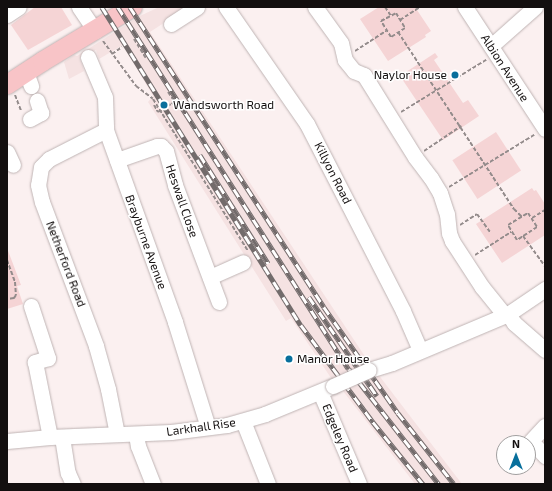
<!DOCTYPE html>
<html>
<head>
<meta charset="utf-8">
<style>
	body { margin:0 }
	#map { position:relative; width:552px; height:491px; overflow:hidden; background:#fbf0f0; font-family:"Exo 2",sans-serif }
	div>[style] { position:absolute }
	.built>* { inset:0; background:#f5e2e2 }
	.green>* { inset:0; background:#f5d4d5; transform-origin:0 0 }
	.path>* { height:2px; margin-top:-1px; transform-origin:0; background:repeating-linear-gradient(90deg,#938b8b 0 4px,transparent 0 6px) }
	.roads { filter:drop-shadow(0 0 1px #bfb4b4) drop-shadow(0 0 1px #bfb4b4) }
	.minor>* { height:15px; margin:-7.5px; padding:0 7.5px; transform-origin:7.5px; border-radius:7.5px; background:#fff }
	.major>* { height:19px; margin:-9.5px; padding:0 9.5px; transform-origin:9.5px; border-radius:9.5px; background:#f8c4c7 }
	.rail>* { height:4.5px; margin-top:-2.25px; transform-origin:0; background:repeating-linear-gradient(90deg,#fff 0 9px,#726b6b 0 18px); box-sizing:border-box; border-block:1px solid #726b6b }
	.path-bridge>* { height:2px; margin-top:-1px; transform-origin:0; background:repeating-linear-gradient(90deg,#938b8b 0 4px,transparent 0 6px) }
	.bridges { filter:drop-shadow(0 0 1px #bfb4b4) drop-shadow(0 0 1px #bfb4b4) }
	.minor-bridge>* { height:15px; margin:-7.5px; padding:0 7.5px; transform-origin:7.5px; border-radius:7.5px; background:#fff }
	.dots>* { width:11px; height:11px; translate:-50% -50%; box-sizing:border-box; border:2px solid #fff; border-radius:50% }
	span { translate:-50% -50%; white-space:nowrap; text-align:center; line-height:1.15; -webkit-text-stroke:3px #fff; paint-order:stroke }
	.street-label { font-size:12px; color:#130f0f }
	.poi-label { font-size:12px; color:#130f0f }
	.right { translate:-100% -50%; text-align:right }
	.left { translate:0 -50%; text-align:left }
	.frame { position:absolute; inset:0; border:8px solid #130f0f; pointer-events:none }
	.north { position:absolute; left:496px; top:435px; width:40px; height:40px; box-sizing:border-box; background:#fff; border:1px solid #a19f9f; border-radius:50%; rotate:0deg; font-size:11px; font-weight:700; line-height:16px; text-align:center; color:#130f0f }
	.north::after { content:''; display:block; margin:auto; width:14px; height:18px; background:#086f9c; clip-path:polygon(50% 0,100% 100%,50% 72%,0 100%) }
</style>
</head>
<body>
<div id="map">
	<div class="built">
		<i style="clip-path:polygon(159px 7px,188px 7px,150px 32px,368px 361px,462px 484px,415px 484px,343px 391px,331px 378px,291px 318px,286px 321px,148px 102px,153px 96px,123px 45px,99px 59px,96px 50px,80px 58px,84px 71px,69px 79px,64px 62px,74px 55px,77px 56px,140px 16px)"></i>
	</div>
	<div class="green">
		<i style="clip-path:polygon(35px 7px,61px 7px,72px 25px,28px 50px,11px 25px)"></i>
		<i style="clip-path:polygon(379px 7px,415px 7px,431px 31px,425px 35px,426px 37px,388px 61px,360px 19px)"></i>
		<i style="clip-path:polygon(435px 53px,438px 57px,434px 60px,463px 103px,468px 100px,479px 116px,443px 140px,400px 76px)"></i>
		<i style="left:496px;top:132px;width:46px;height:52px;rotate:57deg"></i>
		<i style="clip-path:polygon(532px 188px,534px 191px,536px 190px,545px 204px,545px 235px,502px 263px,476px 224px)"></i>
		<i style="clip-path:polygon(7px 248px,21px 285px,17px 286px,23px 304px,7px 309px)"></i>
	</div>
	<div class="path">
		<i style="left:385px;top:7px;width:11px;rotate:56deg"></i>
		<i style="left:396px;top:13px;width:17px;rotate:59deg"></i>
		<i style="left:405px;top:28px;width:17px;rotate:147deg"></i>
		<i style="left:391px;top:37px;width:19px;rotate:-122deg"></i>
		<i style="left:381px;top:21px;width:17px;rotate:-28deg"></i>
		<i style="left:400px;top:20px;width:24px;rotate:-33deg"></i>
		<i style="left:398px;top:32px;width:212px;rotate:56.8deg"></i>
		<i style="left:514px;top:209px;width:11px;rotate:45deg"></i>
		<i style="left:134px;top:39px;width:22px;rotate:58deg"></i>
		<i style="left:103px;top:41px;width:56px;rotate:53.7deg"></i>
		<i style="left:136px;top:86px;width:21px;rotate:37deg"></i>
		<i style="left:153px;top:99px;width:179px;rotate:58deg"></i>
		<i style="left:355px;top:51px;width:37px;rotate:-33deg"></i>
		<i style="left:112px;top:54px;width:12px;rotate:-35deg"></i>
		<i style="left:168px;top:92px;width:12px;rotate:55deg"></i>
		<i style="left:175px;top:102px;width:4px;rotate:153deg"></i>
		<i style="left:15px;top:95px;width:17px;rotate:69deg"></i>
		<i style="left:401px;top:112px;width:100px;rotate:-31.5deg"></i>
		<i style="left:424px;top:151px;width:45px;rotate:-34deg"></i>
		<i style="left:449px;top:187px;width:100px;rotate:-31.5deg"></i>
		<i style="left:528px;top:213px;width:17px;rotate:57deg"></i>
		<i style="left:537px;top:227px;width:24px;rotate:147deg"></i>
		<i style="left:517px;top:240px;width:17px;rotate:-121deg"></i>
		<i style="left:508px;top:225px;width:23px;rotate:-31deg"></i>
		<i style="left:532px;top:218px;width:15px;rotate:-32deg"></i>
		<i style="left:460px;top:225px;width:20px;rotate:-33deg"></i>
		<i style="left:477px;top:214px;width:22px;rotate:54deg"></i>
		<i style="left:523px;top:236px;width:37px;rotate:54deg"></i>
		<i style="left:475px;top:255px;width:43px;rotate:-32.6deg"></i>
		<i style="left:7px;top:260px;width:23px;rotate:70deg"></i>
		<i style="left:15px;top:282px;width:13px;rotate:86deg"></i>
		<i style="left:16px;top:295px;width:4px;rotate:124deg"></i>
		<i style="left:14px;top:298px;width:7px;rotate:172deg"></i>
	</div>
	<div class="roads">
		<div class="minor">
			<i style="left:79px;top:7px;width:29px;rotate:56deg"></i>
			<i style="left:226px;top:7px;width:142px;rotate:55.3deg"></i>
			<i style="left:307px;top:124px;width:210px;rotate:62.8deg"></i>
			<i style="left:403px;top:311px;width:43px;rotate:66.4deg"></i>
			<i style="left:315px;top:7px;width:44px;rotate:54.2deg"></i>
			<i style="left:341px;top:43px;width:17px;rotate:77deg"></i>
			<i style="left:345px;top:60px;width:14px;rotate:51deg"></i>
			<i style="left:354px;top:71px;width:11px;rotate:22deg"></i>
			<i style="left:364px;top:75px;width:97px;rotate:58.1deg"></i>
			<i style="left:415px;top:157px;width:26px;rotate:53deg"></i>
			<i style="left:431px;top:178px;width:17px;rotate:59deg"></i>
			<i style="left:440px;top:193px;width:22px;rotate:72deg"></i>
			<i style="left:447px;top:214px;width:19px;rotate:84deg"></i>
			<i style="left:449px;top:233px;width:9px;rotate:69deg"></i>
			<i style="left:452px;top:241px;width:55px;rotate:56.9deg"></i>
			<i style="left:482px;top:287px;width:35px;rotate:51deg"></i>
			<i style="left:465px;top:7px;width:146px;rotate:56.7deg"></i>
			<i style="left:7px;top:15px;width:14px;rotate:-34deg"></i>
			<i style="left:171px;top:24px;width:31px;rotate:-33deg"></i>
			<i style="left:491px;top:46px;width:59px;rotate:-41.6deg"></i>
			<i style="left:88px;top:57px;width:43px;rotate:67deg"></i>
			<i style="left:105px;top:97px;width:33px;rotate:88deg"></i>
			<i style="left:106px;top:130px;width:204px;rotate:70.2deg"></i>
			<i style="left:175px;top:322px;width:110px;rotate:72.6deg"></i>
			<i style="left:26px;top:72px;width:15px;rotate:70deg"></i>
			<i style="left:30px;top:119px;width:13px;rotate:-29deg"></i>
			<i style="left:41px;top:113px;width:13px;rotate:-108deg"></i>
			<i style="left:106px;top:130px;width:64px;rotate:153deg"></i>
			<i style="left:49px;top:159px;width:11px;rotate:135deg"></i>
			<i style="left:41px;top:167px;width:18px;rotate:99deg"></i>
			<i style="left:38px;top:185px;width:17px;rotate:77deg"></i>
			<i style="left:42px;top:202px;width:154px;rotate:69.4deg"></i>
			<i style="left:96px;top:346px;width:45px;rotate:74.4deg"></i>
			<i style="left:108px;top:389px;width:46px;rotate:78.7deg"></i>
			<i style="left:7px;top:152px;width:14px;rotate:65deg"></i>
			<i style="left:117px;top:160px;width:42px;rotate:-19.3deg"></i>
			<i style="left:157px;top:146px;width:4px"></i>
			<i style="left:161px;top:146px;width:7px;rotate:45deg"></i>
			<i style="left:166px;top:151px;width:35px;rotate:75deg"></i>
			<i style="left:175px;top:185px;width:125px;rotate:69.4deg"></i>
			<i style="left:210px;top:277px;width:36px;rotate:-24deg"></i>
			<i style="left:31px;top:306px;width:55px;rotate:71.9deg"></i>
			<i style="left:48px;top:358px;width:14px;rotate:163deg"></i>
			<i style="left:35px;top:362px;width:76px;rotate:78.7deg"></i>
			<i style="left:508px;top:314px;width:11px;rotate:56deg"></i>
			<i style="left:514px;top:323px;width:41px;rotate:41.1deg"></i>
			<i style="left:369px;top:370px;width:24px;rotate:-17deg"></i>
			<i style="left:392px;top:363px;width:126px;rotate:-22.9deg"></i>
			<i style="left:508px;top:314px;width:45px;rotate:-34deg"></i>
			<i style="left:320px;top:392px;width:100px;rotate:67deg"></i>
			<i style="left:243px;top:421px;width:68px;rotate:68.4deg"></i>
			<i style="left:136px;top:434px;width:12px;rotate:81deg"></i>
			<i style="left:138px;top:446px;width:41px;rotate:68.5deg"></i>
			<i style="left:62px;top:437px;width:36px;rotate:81deg"></i>
			<i style="left:68px;top:473px;width:12px;rotate:66deg"></i>
			<i style="left:7px;top:441px;width:43px;rotate:-5.3deg"></i>
			<i style="left:50px;top:437px;width:121px;rotate:-2.4deg"></i>
			<i style="left:171px;top:432px;width:56px;rotate:-7.1deg"></i>
			<i style="left:227px;top:425px;width:40px;rotate:-16deg"></i>
			<i style="left:265px;top:414px;width:74px;rotate:-22.4deg"></i>
			<i style="left:531px;top:441px;width:21px;rotate:47deg"></i>
			<i style="left:528px;top:444px;width:25px;rotate:-47deg"></i>
		</div>
		<div class="major">
			<i style="left:7px;top:84px;width:42px;rotate:-33.3deg"></i>
			<i style="left:42px;top:61px;width:105px;rotate:-31deg"></i>
		</div>
	</div>
	<div class="rail">
		<i style="left:102px;top:7px;width:375px;rotate:58deg"></i>
		<i style="left:301px;top:325px;width:121px;rotate:53.4deg"></i>
		<i style="left:373px;top:422px;width:80px;rotate:51.1deg"></i>
		<i style="left:118px;top:7px;width:429px;rotate:57.5deg"></i>
		<i style="left:349px;top:369px;width:146px;rotate:52deg"></i>
		<i style="left:130px;top:7px;width:357px;rotate:57.1deg"></i>
		<i style="left:324px;top:307px;width:129px;rotate:55.1deg"></i>
		<i style="left:398px;top:413px;width:90px;rotate:51.7deg"></i>
		<i style="left:200px;top:155px;width:128px;rotate:57.8deg"></i>
		<i style="left:309px;top:297px;width:120px;rotate:55.5deg"></i>
	</div>
	<div class="path-bridge">
		<i style="left:154px;top:105px;width:8px;rotate:60deg"></i>
		<i style="left:158px;top:112px;width:15px;rotate:-32deg"></i>
	</div>
	<div class="bridges">
		<div class="minor-bridge">
			<i style="left:333px;top:386px;width:39px;rotate:-24deg"></i>
		</div>
	</div>
	<div class="dots">
		<i style="left:455px;top:75px;background:#086f9c"></i>
		<i style="left:164px;top:105px;background:#086f9c"></i>
		<i style="left:289px;top:359px;background:#086f9c"></i>
	</div>
	<div class="street-label">
		<span style="left:505px;top:68px;rotate:57deg">Albion Avenue</span>
		<span style="left:333px;top:173px;rotate:63deg">Killyon Road</span>
		<span style="left:182px;top:201px;rotate:71deg">Heswall Close</span>
		<span style="left:146px;top:242px;rotate:70deg">Brayburne Avenue</span>
		<span style="left:66px;top:264px;rotate:69deg">Netherford Road</span>
		<span style="left:201px;top:427px;rotate:-8deg">Larkhall Rise</span>
		<span style="left:340px;top:438px;rotate:67deg">Edgeley Road</span>
	</div>
	<div class="poi-label">
		<span class="right" style="left:447px;top:75px">Naylor House</span>
		<span class="left" style="left:173px;top:105px">Wandsworth Road</span>
		<span class="left" style="left:297px;top:359px">Manor House</span>
	</div>
	<div class="frame"></div>
	<div class="north">N</div>
</div>
</body>
</html>
